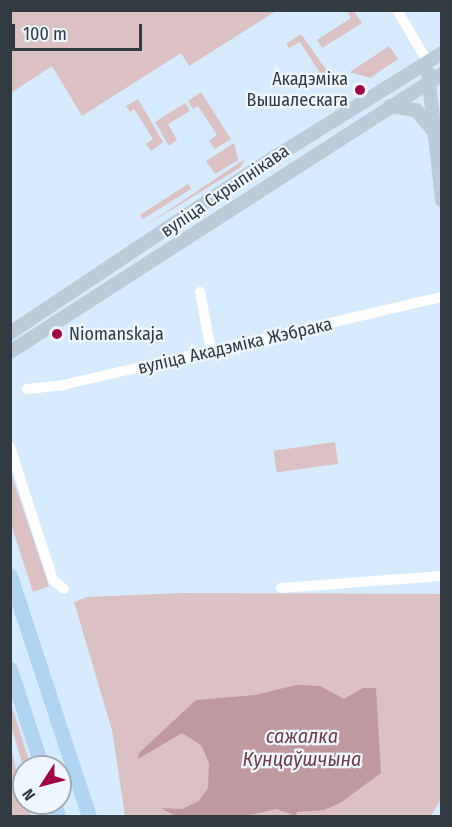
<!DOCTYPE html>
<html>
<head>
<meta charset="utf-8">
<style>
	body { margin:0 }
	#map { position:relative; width:452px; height:827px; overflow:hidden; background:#d6ebfe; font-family:"Fira Sans Condensed",sans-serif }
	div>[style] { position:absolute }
	.green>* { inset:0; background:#dbc0c4; transform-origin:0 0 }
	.water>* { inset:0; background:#be999f }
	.street>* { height:10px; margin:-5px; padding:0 5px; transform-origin:5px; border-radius:5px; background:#fff }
	.secondary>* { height:14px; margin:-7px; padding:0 7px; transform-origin:7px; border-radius:7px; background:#bbcbd8 }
	.primary>* { height:15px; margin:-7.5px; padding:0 7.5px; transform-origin:7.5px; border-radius:7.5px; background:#b0d3ef }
	.dots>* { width:16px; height:16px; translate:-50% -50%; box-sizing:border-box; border:3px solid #eef7fe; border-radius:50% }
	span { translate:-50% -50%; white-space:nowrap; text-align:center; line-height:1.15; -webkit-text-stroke:4.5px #eef7fe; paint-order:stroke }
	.poi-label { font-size:18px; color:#333b42 }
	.right { translate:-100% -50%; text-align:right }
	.left { translate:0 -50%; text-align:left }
	.street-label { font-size:18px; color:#333b42 }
	.water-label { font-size:20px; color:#723d48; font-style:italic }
	.frame { position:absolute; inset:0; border:12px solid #333b42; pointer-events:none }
	.north { position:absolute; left:12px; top:755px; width:60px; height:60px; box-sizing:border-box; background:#eef7fe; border:2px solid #a3acb3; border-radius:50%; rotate:234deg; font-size:16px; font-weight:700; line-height:24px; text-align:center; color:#333b42 }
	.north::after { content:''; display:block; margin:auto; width:21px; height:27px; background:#a00445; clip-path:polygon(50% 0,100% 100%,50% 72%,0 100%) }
	.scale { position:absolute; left:12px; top:24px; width:130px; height:27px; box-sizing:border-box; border:3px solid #333b42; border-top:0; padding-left:8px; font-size:18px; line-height:21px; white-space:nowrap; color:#333b42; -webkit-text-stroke:4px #eef7fe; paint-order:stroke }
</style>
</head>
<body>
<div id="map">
	<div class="green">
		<i style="clip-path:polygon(11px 10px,276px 10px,276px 11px,189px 66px,181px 53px,82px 116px,52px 66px,11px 93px)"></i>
		<i style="clip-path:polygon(347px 11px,354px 11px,362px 23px,322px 48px,317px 40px,351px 18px)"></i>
		<i style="clip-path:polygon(301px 34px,327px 71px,315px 87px,310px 80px,320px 73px,300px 42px,289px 48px,286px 44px)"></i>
		<i style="clip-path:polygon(389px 46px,398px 59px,370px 78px,350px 72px)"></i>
		<i style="clip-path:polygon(201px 92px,231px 139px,215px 149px,209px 141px,217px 135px,198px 106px,193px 109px,188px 101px)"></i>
		<i style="clip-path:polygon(138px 99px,163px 142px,151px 151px,146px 144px,153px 139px,134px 109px,130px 112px,126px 106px)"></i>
		<i style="clip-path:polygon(185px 103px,190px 111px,168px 124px,177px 140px,169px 146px,155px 122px)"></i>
		<i style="clip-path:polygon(234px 143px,238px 160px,215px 174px,206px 161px)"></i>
		<i style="clip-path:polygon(245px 159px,241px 167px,145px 226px,154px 220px)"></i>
		<i style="clip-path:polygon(188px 184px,191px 189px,143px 219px,140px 215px)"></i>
		<i style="left:335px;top:442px;width:22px;height:62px;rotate:82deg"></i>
		<i style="clip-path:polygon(11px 473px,49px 586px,33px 592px,11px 524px)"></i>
		<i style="clip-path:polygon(182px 593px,442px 594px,442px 797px,431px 816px,125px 816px,112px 730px,74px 602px,87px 597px)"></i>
		<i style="clip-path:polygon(11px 704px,31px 767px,24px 769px,11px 726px)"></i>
		<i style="clip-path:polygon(11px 748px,24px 803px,32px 816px,11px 816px)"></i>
	</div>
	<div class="water">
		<i style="clip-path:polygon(296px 685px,320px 686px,344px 699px,363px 688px,376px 688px,381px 773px,340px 803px,324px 810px,297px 812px,296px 816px,276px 809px,246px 816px,175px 816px,161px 808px,182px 809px,199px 801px,208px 788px,209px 763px,201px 745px,182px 733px,138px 759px,139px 753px,196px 700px,255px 695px)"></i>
	</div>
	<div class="street">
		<i style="left:397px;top:10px;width:59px;rotate:59.5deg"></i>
		<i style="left:200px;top:292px;width:60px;rotate:79.4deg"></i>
		<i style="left:27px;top:389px;width:36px;rotate:-6deg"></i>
		<i style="left:63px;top:385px;width:389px;rotate:-13.1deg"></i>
		<i style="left:10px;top:447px;width:140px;rotate:72.1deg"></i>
		<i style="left:53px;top:580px;width:14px;rotate:39deg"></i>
		<i style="left:281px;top:588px;width:161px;rotate:-4.3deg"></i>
	</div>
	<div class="secondary">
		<i style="left:428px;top:73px;width:128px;rotate:83.7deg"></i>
		<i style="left:390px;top:106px;width:26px;rotate:9deg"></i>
		<i style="left:416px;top:110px;width:25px;rotate:50deg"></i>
		<i style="left:10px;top:333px;width:299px;rotate:-33.7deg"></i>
		<i style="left:259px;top:167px;width:216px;rotate:-31.9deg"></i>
		<i style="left:10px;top:352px;width:514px;rotate:-32.76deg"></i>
	</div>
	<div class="primary">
		<i style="left:10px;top:576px;width:253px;rotate:71.8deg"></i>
		<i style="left:10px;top:669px;width:103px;rotate:71.9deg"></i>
		<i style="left:54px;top:803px;width:14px;rotate:73deg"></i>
	</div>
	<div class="dots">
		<i style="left:360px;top:90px;background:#a00445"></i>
		<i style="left:57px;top:334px;background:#a00445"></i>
	</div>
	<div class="poi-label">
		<span class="right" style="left:348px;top:90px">Акадэміка<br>Вышалескага</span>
		<span class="left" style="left:69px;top:334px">Niomanskaja</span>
	</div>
	<div class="street-label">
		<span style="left:225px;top:191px;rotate:-34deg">вуліца Скрыпнікава</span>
		<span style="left:235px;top:346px;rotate:-13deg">вуліца Акадэміка Жэбрака</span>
	</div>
	<div class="water-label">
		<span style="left:302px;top:748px">сажалка<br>Кунцаўшчына</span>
	</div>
	<div class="frame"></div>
	<div class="north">N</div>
	<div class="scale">100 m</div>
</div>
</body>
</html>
